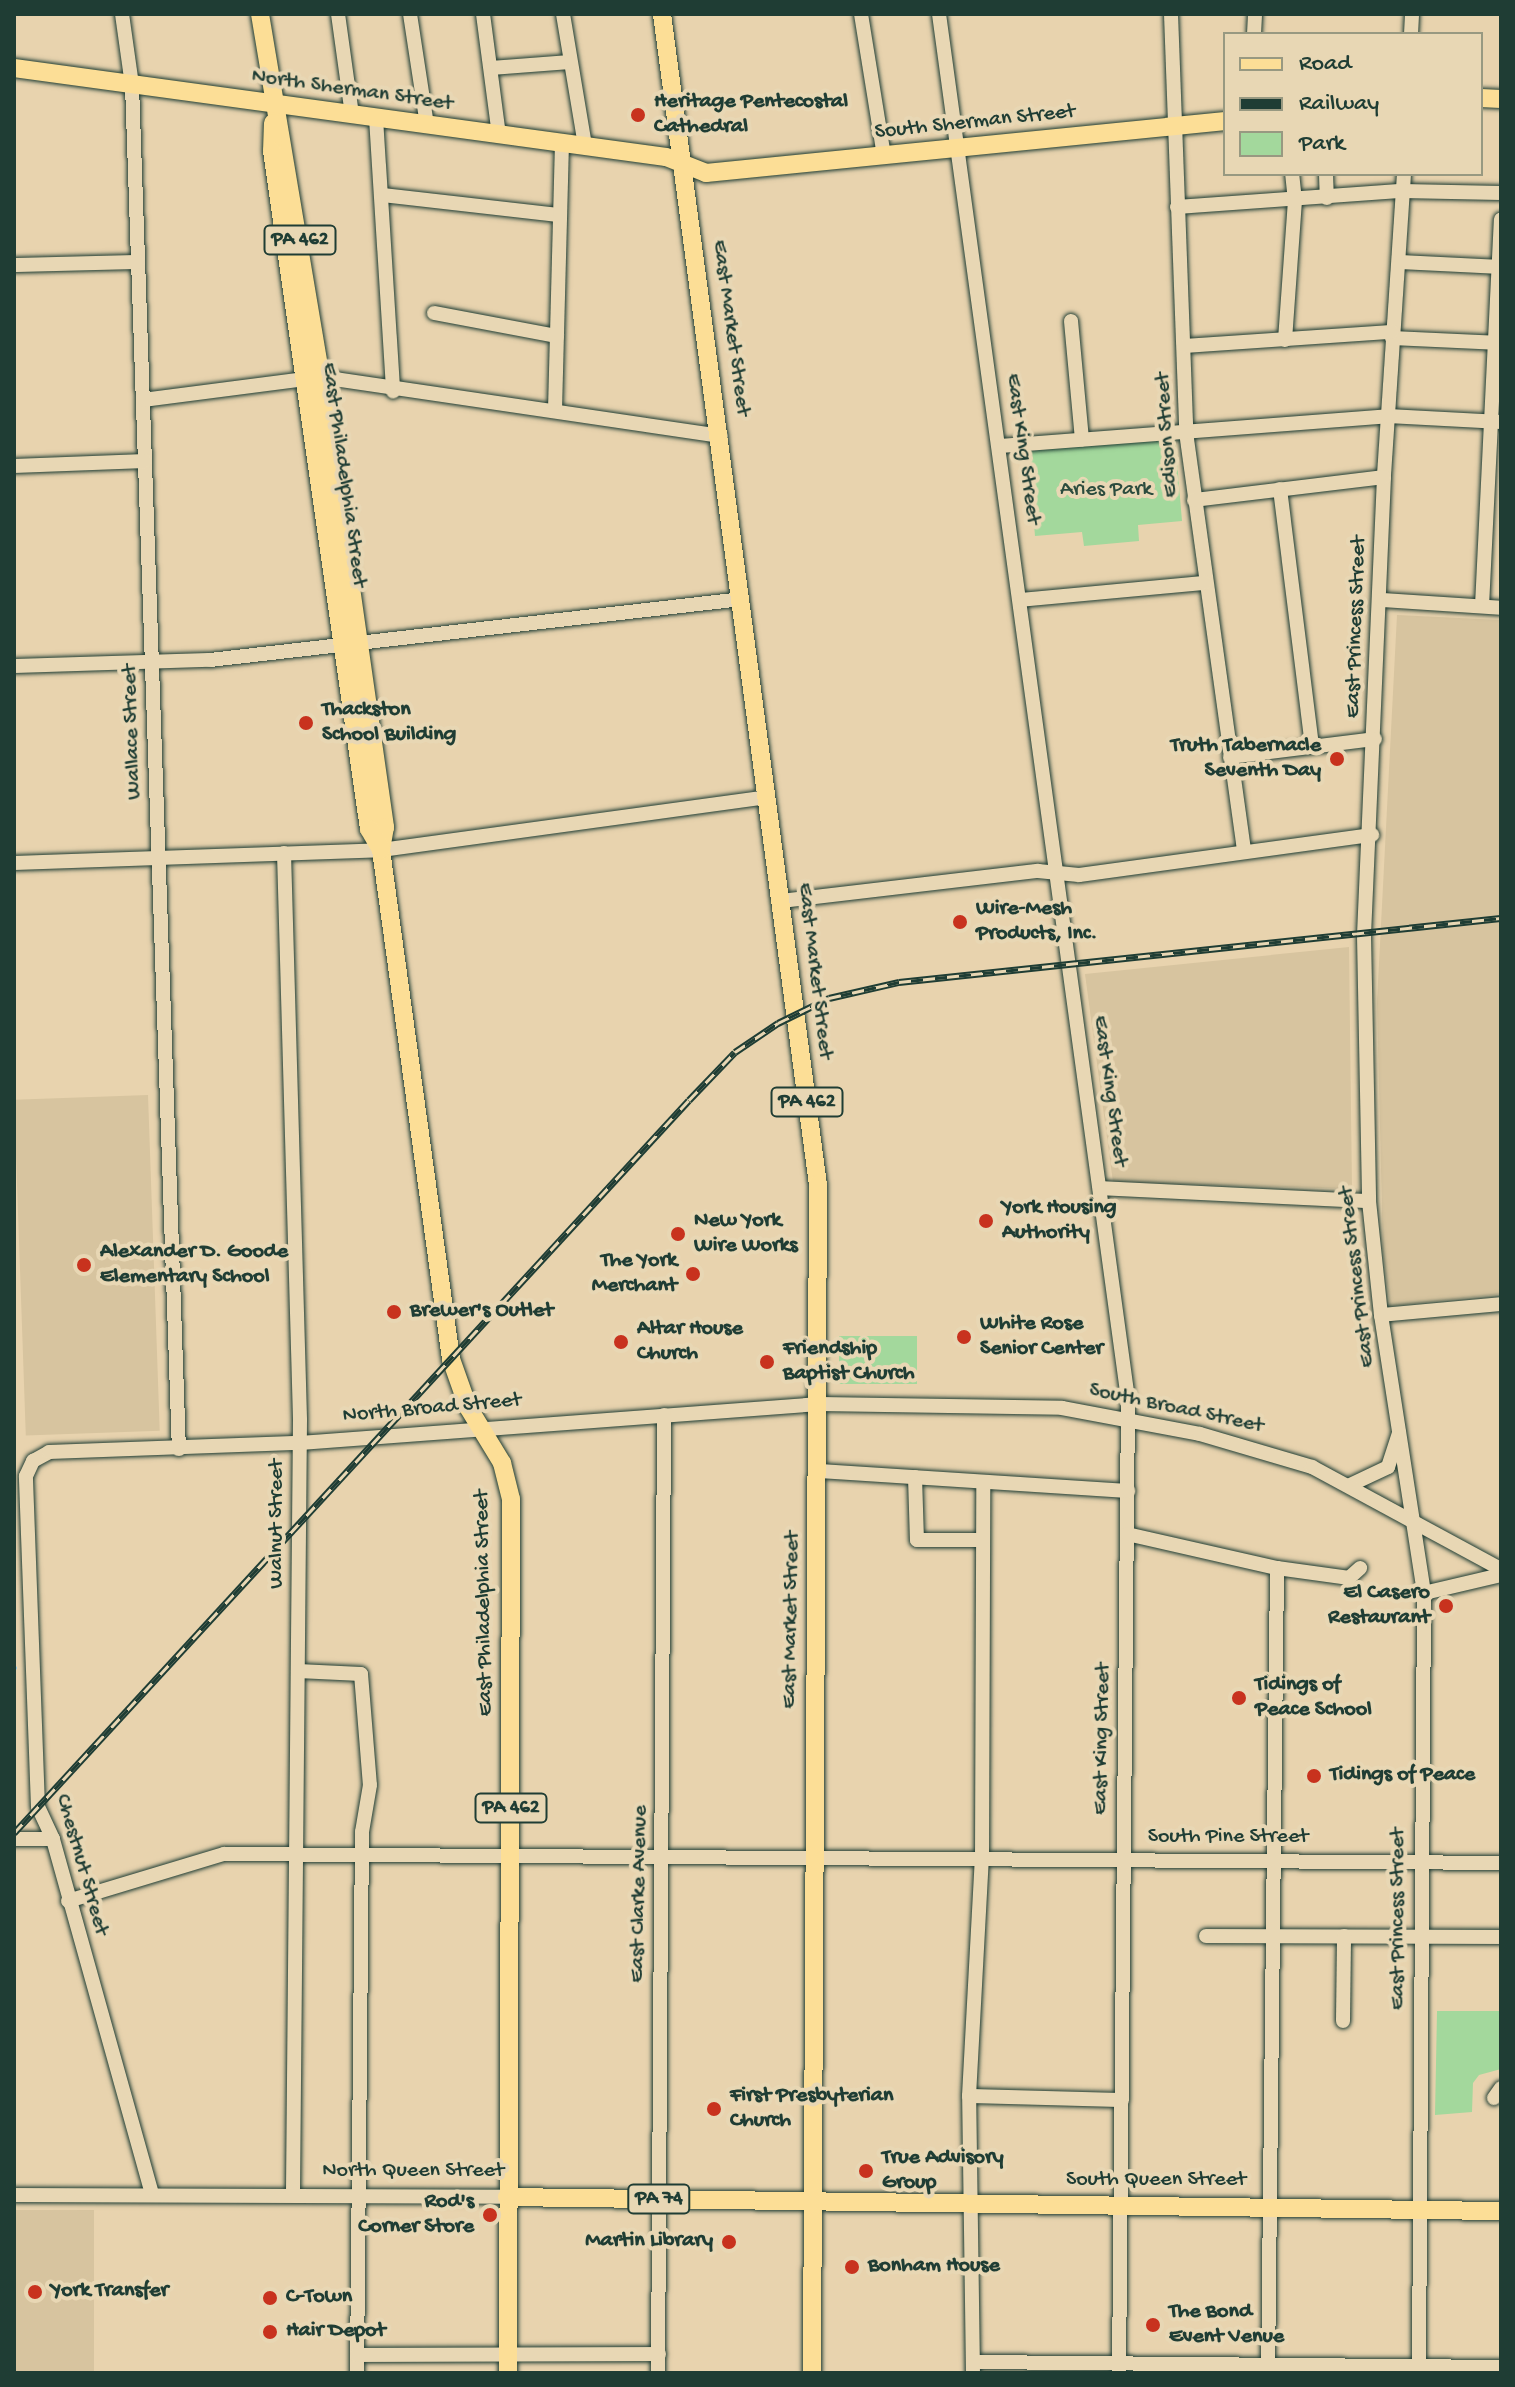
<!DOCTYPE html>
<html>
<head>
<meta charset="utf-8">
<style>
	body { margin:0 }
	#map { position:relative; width:1515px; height:2387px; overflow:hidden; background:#e8d3ae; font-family:"Gochi Hand",sans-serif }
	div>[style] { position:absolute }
	.built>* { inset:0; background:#d7c49f; transform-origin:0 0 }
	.green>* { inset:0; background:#a3d89c; transform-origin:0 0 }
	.stream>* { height:4px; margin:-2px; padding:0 2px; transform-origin:2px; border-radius:2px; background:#88c7e9 }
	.roads { filter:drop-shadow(0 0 2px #1f3d34) drop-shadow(0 0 2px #1f3d34) }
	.minor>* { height:14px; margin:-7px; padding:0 7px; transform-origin:7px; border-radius:7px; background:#e8d7b4 }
	.major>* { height:18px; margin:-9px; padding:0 9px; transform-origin:9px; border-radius:9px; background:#fcde96 }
	.rail>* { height:7px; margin-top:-3.5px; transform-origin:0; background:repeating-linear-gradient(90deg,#e8d7b4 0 12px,#1f3d34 0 24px); box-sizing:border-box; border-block:2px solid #1f3d34 }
	.dots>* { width:22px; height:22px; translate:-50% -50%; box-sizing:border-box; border:4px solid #e8d7b4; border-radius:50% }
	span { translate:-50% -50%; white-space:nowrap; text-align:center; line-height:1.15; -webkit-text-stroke:8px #e8d7b4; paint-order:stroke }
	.shield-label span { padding:2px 6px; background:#e8d7b4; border:2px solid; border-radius:6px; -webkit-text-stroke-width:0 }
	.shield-label { font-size:20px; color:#1f3d34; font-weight:700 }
	.street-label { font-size:22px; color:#1f3d34 }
	.poi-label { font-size:22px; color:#1f3d34; font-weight:700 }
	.left { translate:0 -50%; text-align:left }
	.right { translate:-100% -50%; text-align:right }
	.park-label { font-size:22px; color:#2c4c3e }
	.frame { position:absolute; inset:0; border:16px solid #1f3d34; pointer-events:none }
	.legend { position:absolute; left:1223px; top:32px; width:260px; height:144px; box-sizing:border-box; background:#e8d7b4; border:2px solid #989981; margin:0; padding:10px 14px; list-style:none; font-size:24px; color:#1f3d34 }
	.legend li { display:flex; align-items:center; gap:16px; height:40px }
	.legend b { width:40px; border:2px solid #989981 }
</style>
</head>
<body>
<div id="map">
	<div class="built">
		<i style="clip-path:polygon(1397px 615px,1501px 620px,1501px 1294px,1390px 1306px,1383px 1251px,1377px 1002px)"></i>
		<i style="clip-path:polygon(1349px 947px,1352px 1189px,1113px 1182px,1085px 974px)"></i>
		<i style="left:148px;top:1095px;width:336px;height:134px;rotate:88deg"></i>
		<i style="left:14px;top:2210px;width:80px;height:163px"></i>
	</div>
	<div class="green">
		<i style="clip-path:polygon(1175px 438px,1182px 521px,1138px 525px,1139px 541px,1084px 546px,1082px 532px,1035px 536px,1028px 451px)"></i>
		<i style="left:839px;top:1336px;width:78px;height:48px"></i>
		<i style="clip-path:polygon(1437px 2011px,1501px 2011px,1501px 2069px,1479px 2075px,1473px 2083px,1472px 2112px,1435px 2115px)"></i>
	</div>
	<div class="stream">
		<i style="left:14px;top:1668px;width:1px"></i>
	</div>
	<div class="roads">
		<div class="minor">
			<i style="left:122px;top:14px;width:72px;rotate:82deg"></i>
			<i style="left:132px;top:85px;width:1365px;rotate:88.03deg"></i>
			<i style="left:338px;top:14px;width:102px;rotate:82.1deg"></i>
			<i style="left:410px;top:14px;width:112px;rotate:81.3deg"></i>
			<i style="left:483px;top:14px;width:122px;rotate:82.5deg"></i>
			<i style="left:563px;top:14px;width:134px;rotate:80.5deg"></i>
			<i style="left:861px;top:14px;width:144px;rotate:80.8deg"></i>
			<i style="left:939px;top:14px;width:1399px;rotate:82.23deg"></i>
			<i style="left:1128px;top:1400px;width:973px;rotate:90.53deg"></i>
			<i style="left:1171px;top:14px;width:418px;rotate:87.9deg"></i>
			<i style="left:1186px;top:432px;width:422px;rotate:82.1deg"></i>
			<i style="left:1254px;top:34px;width:20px;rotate:-87deg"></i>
			<i style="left:1411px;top:34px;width:20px;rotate:-87deg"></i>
			<i style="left:491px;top:68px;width:79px;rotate:-4.3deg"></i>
			<i style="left:376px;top:118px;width:274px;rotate:86.4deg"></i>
			<i style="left:1326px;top:174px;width:24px;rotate:88deg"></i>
			<i style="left:1404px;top:174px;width:304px;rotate:93.8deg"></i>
			<i style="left:1384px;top:477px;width:458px;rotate:92.5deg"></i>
			<i style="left:1364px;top:935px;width:266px;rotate:88.9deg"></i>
			<i style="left:1369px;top:1201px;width:115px;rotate:84deg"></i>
			<i style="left:1381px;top:1315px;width:281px;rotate:81.2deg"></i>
			<i style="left:1424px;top:1593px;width:780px;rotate:90.37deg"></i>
			<i style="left:383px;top:195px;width:176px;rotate:6.5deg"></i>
			<i style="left:1177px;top:207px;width:226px;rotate:-4.1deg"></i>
			<i style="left:1402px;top:191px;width:99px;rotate:1.2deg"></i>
			<i style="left:1400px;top:262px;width:101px;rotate:2.8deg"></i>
			<i style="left:14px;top:265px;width:124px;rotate:-1.4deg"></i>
			<i style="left:434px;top:313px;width:125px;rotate:10.6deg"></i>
			<i style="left:1071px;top:321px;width:119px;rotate:84.7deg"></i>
			<i style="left:1392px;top:338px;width:109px;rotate:2.6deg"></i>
			<i style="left:1285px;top:340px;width:139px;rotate:-85.9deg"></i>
			<i style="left:1295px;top:201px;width:27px;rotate:-96deg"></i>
			<i style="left:1184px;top:346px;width:208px;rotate:-3.9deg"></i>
			<i style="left:143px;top:400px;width:179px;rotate:-7.4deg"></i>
			<i style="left:321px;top:377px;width:404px;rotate:8.4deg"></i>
			<i style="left:555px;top:410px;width:267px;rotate:-88.5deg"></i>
			<i style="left:1000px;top:446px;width:389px;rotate:-4.4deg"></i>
			<i style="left:1388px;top:416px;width:113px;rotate:3deg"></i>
			<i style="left:14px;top:466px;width:131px;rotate:-2.2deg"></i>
			<i style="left:1280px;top:489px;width:259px;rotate:82.9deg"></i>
			<i style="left:1194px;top:500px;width:191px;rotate:-6.9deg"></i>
			<i style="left:1020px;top:600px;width:185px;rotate:-5.3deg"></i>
			<i style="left:1382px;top:600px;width:119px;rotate:3.8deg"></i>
			<i style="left:1482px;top:606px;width:387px;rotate:-87.2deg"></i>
			<i style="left:14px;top:666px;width:196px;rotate:-1.8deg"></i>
			<i style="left:210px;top:660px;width:535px;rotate:-6.54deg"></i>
			<i style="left:1230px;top:757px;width:146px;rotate:-7.1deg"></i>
			<i style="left:284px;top:853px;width:567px;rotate:88.38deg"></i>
			<i style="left:300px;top:1420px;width:775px;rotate:90.52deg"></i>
			<i style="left:14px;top:863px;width:367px;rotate:-2deg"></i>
			<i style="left:381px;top:850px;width:390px;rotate:-7.8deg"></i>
			<i style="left:781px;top:901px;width:259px;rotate:-6.7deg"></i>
			<i style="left:1038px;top:871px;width:41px;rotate:5.6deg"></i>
			<i style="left:1079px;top:875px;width:296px;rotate:-7.8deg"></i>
			<i style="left:1100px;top:1188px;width:269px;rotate:2.8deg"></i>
			<i style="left:1381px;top:1315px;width:121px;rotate:-5.2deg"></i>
			<i style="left:819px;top:1471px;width:310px;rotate:3.7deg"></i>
			<i style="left:915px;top:1477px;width:63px;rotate:88.2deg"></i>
			<i style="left:917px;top:1540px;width:65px"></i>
			<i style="left:1350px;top:1485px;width:42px;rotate:-25.3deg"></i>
			<i style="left:1388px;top:1467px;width:36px;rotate:-72deg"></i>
			<i style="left:1127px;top:1534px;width:154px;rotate:12.8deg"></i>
			<i style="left:1277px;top:1568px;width:73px;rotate:7.9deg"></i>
			<i style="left:1349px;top:1578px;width:15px;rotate:-42deg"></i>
			<i style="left:1424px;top:1593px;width:79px;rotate:-13.2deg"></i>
			<i style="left:298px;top:1671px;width:63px;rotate:2.7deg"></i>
			<i style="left:361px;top:1674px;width:111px;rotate:85.4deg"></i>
			<i style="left:370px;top:1785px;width:48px;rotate:99.7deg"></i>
			<i style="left:362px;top:1832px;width:541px;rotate:90.53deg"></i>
			<i style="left:14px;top:1839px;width:39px"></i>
			<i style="left:68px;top:1901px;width:163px;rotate:-16.8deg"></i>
			<i style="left:224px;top:1854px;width:1277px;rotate:0.4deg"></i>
			<i style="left:1206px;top:1936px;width:295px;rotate:0.2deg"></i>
			<i style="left:1343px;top:2021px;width:85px;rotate:-89.3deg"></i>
			<i style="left:969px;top:2096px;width:153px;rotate:1.5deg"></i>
			<i style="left:1494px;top:2098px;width:12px;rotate:-55deg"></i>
			<i style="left:152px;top:2194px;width:369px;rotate:-105.6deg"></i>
			<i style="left:53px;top:1839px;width:35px;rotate:-115deg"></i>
			<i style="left:38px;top:1807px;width:331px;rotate:-92.1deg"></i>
			<i style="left:26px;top:1476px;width:17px;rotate:-65deg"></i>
			<i style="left:33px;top:1461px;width:18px;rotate:-29deg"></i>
			<i style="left:49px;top:1452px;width:251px;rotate:-2.1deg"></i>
			<i style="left:300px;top:1443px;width:521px;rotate:-4.29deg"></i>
			<i style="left:820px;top:1404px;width:242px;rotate:0.9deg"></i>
			<i style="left:1062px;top:1408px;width:140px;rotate:10.7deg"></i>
			<i style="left:1200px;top:1434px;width:117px;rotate:16.4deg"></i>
			<i style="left:1312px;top:1467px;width:215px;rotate:28.4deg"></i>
			<i style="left:14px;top:2195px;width:493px;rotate:0.2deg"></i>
			<i style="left:357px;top:2355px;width:302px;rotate:-0.2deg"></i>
			<i style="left:973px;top:2362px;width:528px;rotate:0.54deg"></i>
			<i style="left:658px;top:2373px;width:958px;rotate:-89.64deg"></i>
			<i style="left:973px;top:2373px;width:277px;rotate:-90.8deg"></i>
			<i style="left:969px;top:2096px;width:238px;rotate:-86.9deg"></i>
			<i style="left:982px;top:1858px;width:376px;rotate:-89.8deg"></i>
			<i style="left:1268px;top:2373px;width:805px;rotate:-89.36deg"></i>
		</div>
		<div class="major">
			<i style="left:260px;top:14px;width:368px;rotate:80.5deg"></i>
			<i style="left:321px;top:377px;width:455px;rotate:81.9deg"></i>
			<i style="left:385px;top:827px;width:23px;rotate:100deg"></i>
			<i style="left:381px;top:850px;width:514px;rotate:82.17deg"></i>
			<i style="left:451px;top:1359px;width:51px;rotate:70.5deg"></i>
			<i style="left:468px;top:1407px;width:66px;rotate:58.7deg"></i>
			<i style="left:502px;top:1463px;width:37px;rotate:76deg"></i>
			<i style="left:511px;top:1499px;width:874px;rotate:90.2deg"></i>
			<i style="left:662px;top:14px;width:1180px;rotate:82.41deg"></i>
			<i style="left:818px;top:1184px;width:1189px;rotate:90.29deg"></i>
			<i style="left:14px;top:68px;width:658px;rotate:7.77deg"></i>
			<i style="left:666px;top:157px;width:43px;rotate:21.8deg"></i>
			<i style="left:706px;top:173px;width:522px;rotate:-5.72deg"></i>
			<i style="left:1481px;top:98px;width:20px;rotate:3deg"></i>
			<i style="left:273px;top:123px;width:28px;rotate:92deg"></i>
			<i style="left:272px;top:151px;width:685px;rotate:81.86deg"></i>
			<i style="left:369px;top:829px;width:24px;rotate:60deg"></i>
			<i style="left:507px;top:2197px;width:994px;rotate:0.81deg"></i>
		</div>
	</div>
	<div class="rail">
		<i style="left:14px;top:1833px;width:996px;rotate:-47.36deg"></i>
		<i style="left:689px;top:1100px;width:66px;rotate:-46.2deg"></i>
		<i style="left:735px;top:1052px;width:52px;rotate:-34deg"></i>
		<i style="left:778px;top:1023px;width:57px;rotate:-26.1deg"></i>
		<i style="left:829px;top:998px;width:72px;rotate:-12.9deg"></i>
		<i style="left:899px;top:982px;width:605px;rotate:-6.07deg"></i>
	</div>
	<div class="dots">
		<i style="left:638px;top:115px;background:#c8321e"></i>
		<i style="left:306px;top:723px;background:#c8321e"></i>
		<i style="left:1337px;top:759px;background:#c8321e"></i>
		<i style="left:960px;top:922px;background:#c8321e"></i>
		<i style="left:986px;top:1221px;background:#c8321e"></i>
		<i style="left:678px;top:1234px;background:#c8321e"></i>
		<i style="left:84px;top:1265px;background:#c8321e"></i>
		<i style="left:693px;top:1274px;background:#c8321e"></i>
		<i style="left:394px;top:1312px;background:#c8321e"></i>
		<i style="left:964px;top:1337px;background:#c8321e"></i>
		<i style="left:621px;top:1342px;background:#c8321e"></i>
		<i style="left:767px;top:1362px;background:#c8321e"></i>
		<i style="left:1446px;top:1606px;background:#c8321e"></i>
		<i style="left:1239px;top:1698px;background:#c8321e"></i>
		<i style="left:1314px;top:1776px;background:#c8321e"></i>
		<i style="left:714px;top:2109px;background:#c8321e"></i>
		<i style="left:866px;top:2171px;background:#c8321e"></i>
		<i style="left:490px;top:2215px;background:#c8321e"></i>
		<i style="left:729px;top:2242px;background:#c8321e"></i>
		<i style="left:852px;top:2267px;background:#c8321e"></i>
		<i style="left:35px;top:2292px;background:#c8321e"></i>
		<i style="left:270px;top:2298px;background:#c8321e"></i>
		<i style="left:1153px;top:2325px;background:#c8321e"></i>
		<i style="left:270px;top:2332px;background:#c8321e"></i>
	</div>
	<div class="shield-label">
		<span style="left:300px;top:240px">PA 462</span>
		<span style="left:807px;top:1102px">PA 462</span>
		<span style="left:511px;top:1808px">PA 462</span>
		<span style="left:659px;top:2199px">PA 74</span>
	</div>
	<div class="street-label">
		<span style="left:352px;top:91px;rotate:8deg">North Sherman Street</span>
		<span style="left:975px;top:123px;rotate:-6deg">South Sherman Street</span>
		<span style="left:730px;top:328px;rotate:82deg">East Market Street</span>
		<span style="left:1168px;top:435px;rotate:-94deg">Edison Street</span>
		<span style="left:1022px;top:449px;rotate:82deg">East King Street</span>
		<span style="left:343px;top:475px;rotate:82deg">East Philadelphia Street</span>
		<span style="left:1357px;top:627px;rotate:-88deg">East Princess Street</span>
		<span style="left:133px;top:732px;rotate:-92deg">Wallace Street</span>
		<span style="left:814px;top:971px;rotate:83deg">East Market Street</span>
		<span style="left:1109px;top:1091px;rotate:82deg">East King Street</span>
		<span style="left:1358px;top:1277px;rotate:-97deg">East Princess Street</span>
		<span style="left:432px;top:1409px;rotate:-5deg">North Broad Street</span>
		<span style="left:1176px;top:1409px;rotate:12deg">South Broad Street</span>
		<span style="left:278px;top:1524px;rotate:-90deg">Walnut Street</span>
		<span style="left:485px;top:1603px;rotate:-91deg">East Philadelphia Street</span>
		<span style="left:792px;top:1620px;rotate:-89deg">East Market Street</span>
		<span style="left:1103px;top:1739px;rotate:-89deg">East King Street</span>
		<span style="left:1228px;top:1838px">South Pine Street</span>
		<span style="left:81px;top:1865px;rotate:74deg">Chestnut Street</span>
		<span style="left:640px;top:1894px;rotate:-89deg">East Clarke Avenue</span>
		<span style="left:1399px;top:1919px;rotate:-90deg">East Princess Street</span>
		<span style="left:413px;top:2172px">North Queen Street</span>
		<span style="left:1156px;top:2181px">South Queen Street</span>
	</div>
	<div class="poi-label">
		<span class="left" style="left:654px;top:115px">Heritage Pentecostal<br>Cathedral</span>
		<span class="left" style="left:322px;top:723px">Thackston<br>School Building</span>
		<span class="right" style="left:1321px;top:759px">Truth Tabernacle<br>Seventh Day</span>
		<span class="left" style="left:976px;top:922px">Wire-Mesh<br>Products, Inc.</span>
		<span class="left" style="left:1002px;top:1221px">York Housing<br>Authority</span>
		<span class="left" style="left:694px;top:1234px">New York<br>Wire Works</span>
		<span class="left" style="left:100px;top:1265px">Alexander D. Goode<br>Elementary School</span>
		<span class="right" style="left:677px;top:1274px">The York<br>Merchant</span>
		<span class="left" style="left:410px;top:1312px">Brewer's Outlet</span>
		<span class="left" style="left:980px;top:1337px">White Rose<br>Senior Center</span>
		<span class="left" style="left:637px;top:1342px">Altar House<br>Church</span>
		<span class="left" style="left:783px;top:1362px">Friendship<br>Baptist Church</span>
		<span class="right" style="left:1430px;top:1606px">El Casero<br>Restaurant</span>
		<span class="left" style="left:1255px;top:1698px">Tidings of<br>Peace School</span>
		<span class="left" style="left:1330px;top:1776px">Tidings of Peace</span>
		<span class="left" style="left:730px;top:2109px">First Presbyterian<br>Church</span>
		<span class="left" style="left:882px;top:2171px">True Advisory<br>Group</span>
		<span class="right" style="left:474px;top:2215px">Rod's<br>Corner Store</span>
		<span class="right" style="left:713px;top:2242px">Martin Library</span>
		<span class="left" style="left:868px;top:2267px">Bonham House</span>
		<span class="left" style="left:51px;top:2292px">York Transfer</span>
		<span class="left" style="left:286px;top:2298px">C-Town</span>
		<span class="left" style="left:1169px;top:2325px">The Bond<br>Event Venue</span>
		<span class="left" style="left:286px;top:2332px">Hair Depot</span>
	</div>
	<div class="park-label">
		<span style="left:1106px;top:491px">Aries Park</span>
	</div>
	<div class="frame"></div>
	<ul class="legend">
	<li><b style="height:10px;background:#fcde96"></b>Road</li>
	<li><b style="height:10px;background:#1f3d34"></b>Railway</li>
	<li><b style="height:22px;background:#a3d89c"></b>Park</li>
	</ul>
</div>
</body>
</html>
